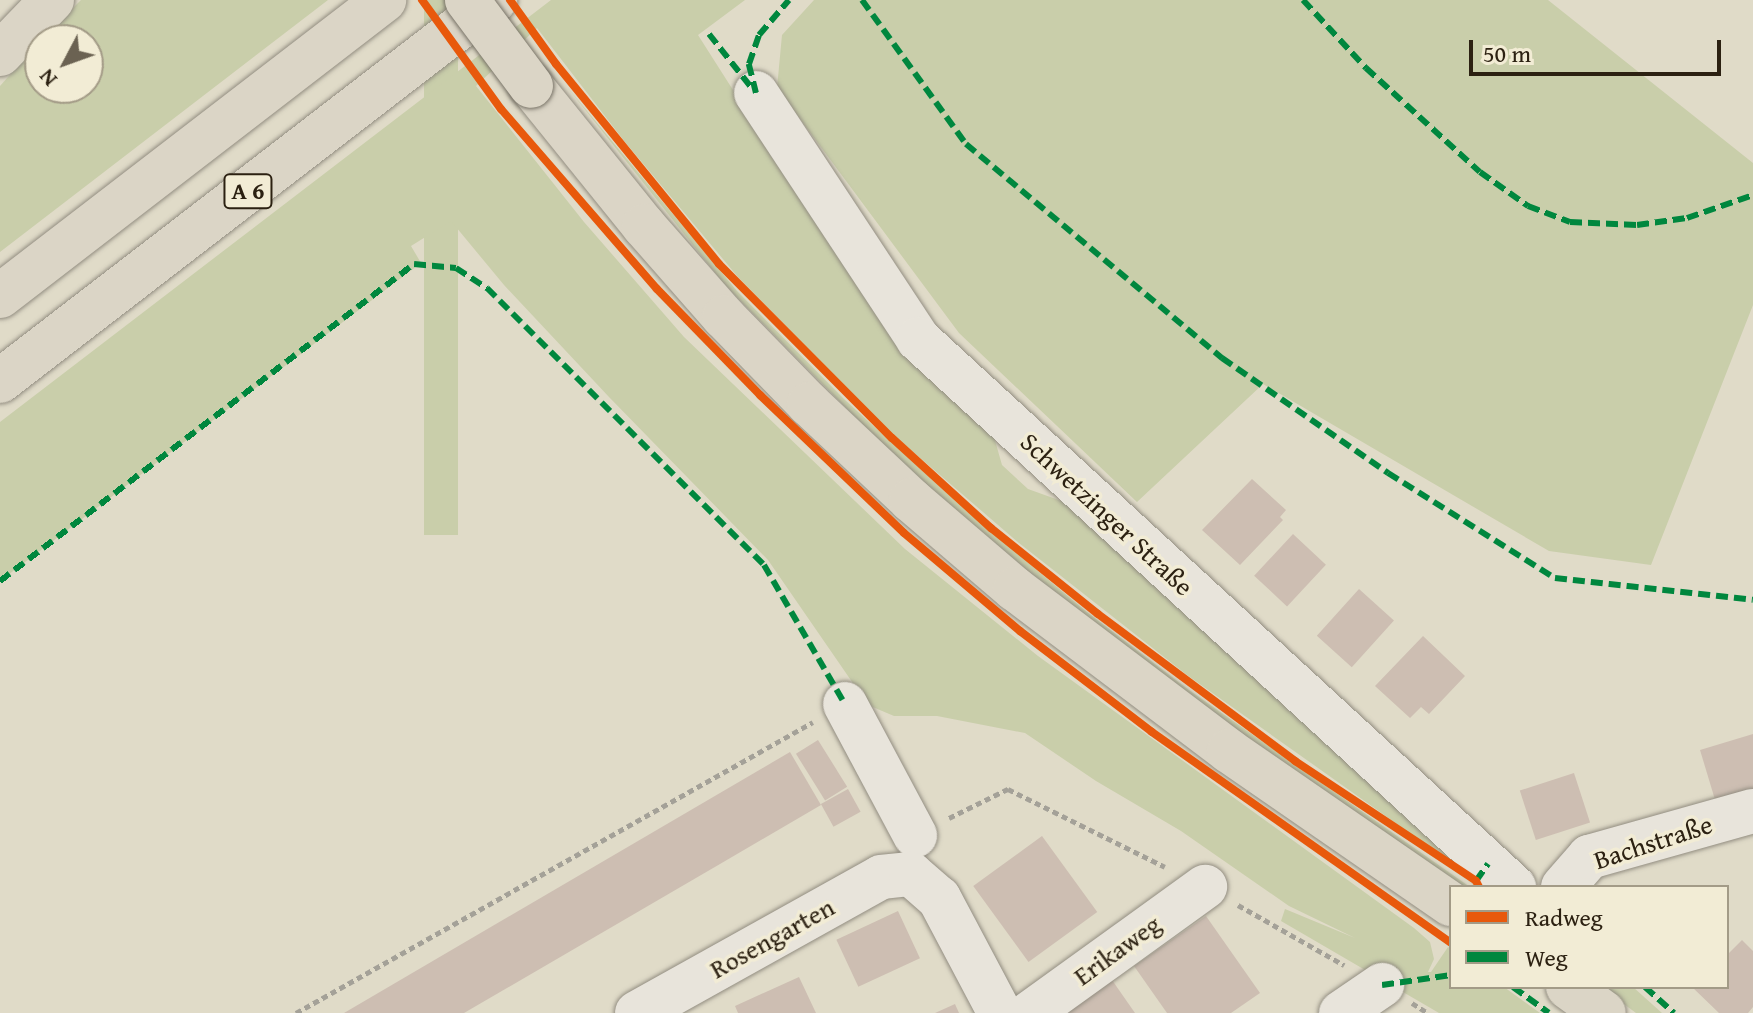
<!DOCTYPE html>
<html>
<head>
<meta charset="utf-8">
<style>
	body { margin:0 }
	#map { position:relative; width:1753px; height:1013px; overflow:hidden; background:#e0dbc8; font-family:"Gentium Book Plus",serif }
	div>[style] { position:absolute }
	.green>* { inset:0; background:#c9ceaa; transform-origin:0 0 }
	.building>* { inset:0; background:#cdbeb2; transform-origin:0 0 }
	.path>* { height:5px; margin-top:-2.5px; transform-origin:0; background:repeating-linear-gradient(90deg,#a4a198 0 6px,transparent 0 10px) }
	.roads { filter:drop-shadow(0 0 2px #928d81) drop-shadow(0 0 2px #928d81) }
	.minor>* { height:44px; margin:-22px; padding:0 22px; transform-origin:22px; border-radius:22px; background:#e8e4db }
	.major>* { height:44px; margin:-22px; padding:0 22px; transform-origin:22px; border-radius:22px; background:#dbd5c6 }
	.highway>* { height:44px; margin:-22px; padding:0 22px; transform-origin:22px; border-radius:22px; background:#dbd5c6 }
	.bridges { filter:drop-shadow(0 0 2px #797468) drop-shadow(0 0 2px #797468) }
	.major-bridge>* { height:44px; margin:-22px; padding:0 22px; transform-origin:22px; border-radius:22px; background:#dbd5c6 }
	.quiet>* { height:6px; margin-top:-3px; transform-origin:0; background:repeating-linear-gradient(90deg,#00873e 0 12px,transparent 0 18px) }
	.cycleway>* { height:8px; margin:-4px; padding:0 4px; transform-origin:4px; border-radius:4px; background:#e8590c }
	span { translate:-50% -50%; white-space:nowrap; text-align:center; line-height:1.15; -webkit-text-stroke:7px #f2ecd5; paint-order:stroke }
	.shield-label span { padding:2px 6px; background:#f2ecd5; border:2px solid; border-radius:6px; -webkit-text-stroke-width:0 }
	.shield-label { font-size:24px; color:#2c2112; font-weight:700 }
	.street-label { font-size:26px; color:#2c2112 }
	.legend { position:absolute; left:1449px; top:885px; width:280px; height:104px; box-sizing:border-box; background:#f2ecd5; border:2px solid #a39b87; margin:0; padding:10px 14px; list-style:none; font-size:24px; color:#2c2112 }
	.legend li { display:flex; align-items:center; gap:16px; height:40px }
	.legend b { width:40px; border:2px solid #a39b87 }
	.north { position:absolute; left:24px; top:24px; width:80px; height:80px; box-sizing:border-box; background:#f2ecd5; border:2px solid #a39b87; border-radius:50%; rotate:229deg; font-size:22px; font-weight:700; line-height:32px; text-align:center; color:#2c2112 }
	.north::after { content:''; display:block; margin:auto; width:28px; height:36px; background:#6b6252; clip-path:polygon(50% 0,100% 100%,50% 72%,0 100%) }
	.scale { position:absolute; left:1469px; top:40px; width:252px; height:36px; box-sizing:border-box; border:4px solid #2c2112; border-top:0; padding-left:10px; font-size:24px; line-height:28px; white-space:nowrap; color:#2c2112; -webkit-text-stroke:6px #f2ecd5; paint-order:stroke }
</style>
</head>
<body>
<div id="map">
	<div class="green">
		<i style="clip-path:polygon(81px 0,328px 0,0 252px,0 86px,40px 41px,40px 88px,88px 88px,88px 40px,41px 40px)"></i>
		<i style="left:424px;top:0;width:34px;height:535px"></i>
		<i style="clip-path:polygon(551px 0,745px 0,698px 35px,754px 123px,992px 430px,1002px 465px,1028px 489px,1078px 507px,1466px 873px,1187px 675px,1019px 543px,890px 432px,738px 277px,625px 142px,537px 28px,476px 86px,584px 222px,684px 337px,905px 549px,1038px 656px,1414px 928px,1430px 942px,1434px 959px,1428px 972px,1431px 972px,1448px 947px,1451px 949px,1451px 987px,1504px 987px,1540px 1013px,1439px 1013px,1281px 921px,1285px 909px,1355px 938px,1289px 906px,1181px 831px,1096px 781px,1025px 733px,937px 716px,894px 716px,868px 705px,768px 560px,609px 397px,504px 285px,451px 221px,411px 246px,421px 263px,0 581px,0 422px)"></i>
		<i style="clip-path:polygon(814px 0,1548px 0,1753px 163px,1753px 305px,1651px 565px,1549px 551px,1263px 384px,1137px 502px,959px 333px,777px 88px,782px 35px)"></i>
		<i style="clip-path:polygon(567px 87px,737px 291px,844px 399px,965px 510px,1087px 612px,1189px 690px,1470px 887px,1458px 887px,1373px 830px,1048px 592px,909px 472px,724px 284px)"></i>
		<i style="clip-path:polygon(1601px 987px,1633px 987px,1662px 1013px,1636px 1013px)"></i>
	</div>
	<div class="building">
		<i style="clip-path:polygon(1252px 479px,1286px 510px,1280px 517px,1283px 520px,1240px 565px,1202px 530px)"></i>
		<i style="left:1293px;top:534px;width:45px;height:57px;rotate:43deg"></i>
		<i style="left:1359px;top:589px;width:47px;height:63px;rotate:42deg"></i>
		<i style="clip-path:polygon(1423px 636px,1465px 676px,1429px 714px,1421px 707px,1410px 718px,1375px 686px)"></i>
		<i style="clip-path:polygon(1753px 734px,1753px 792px,1716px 803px,1700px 750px)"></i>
		<i style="left:818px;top:740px;width:55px;height:26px;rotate:58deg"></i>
		<i style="clip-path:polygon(790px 752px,821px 805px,720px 864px,464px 1013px,344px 1013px)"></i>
		<i style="left:1574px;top:773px;width:52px;height:57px;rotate:72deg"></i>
		<i style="left:848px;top:789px;width:26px;height:31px;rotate:61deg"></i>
		<i style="left:1042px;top:836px;width:94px;height:85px;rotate:54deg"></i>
		<i style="left:898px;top:911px;width:52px;height:68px;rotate:65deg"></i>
		<i style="clip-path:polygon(1206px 916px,1260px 993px,1231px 1013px,1167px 1013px,1134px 966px)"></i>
		<i style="clip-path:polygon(1742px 940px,1753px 951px,1753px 1007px,1748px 1013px,1719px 1013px,1692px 987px,1727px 987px,1727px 951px,1729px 953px)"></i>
		<i style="clip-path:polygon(799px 977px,816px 1013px,738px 1013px,735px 1006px)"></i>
		<i style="clip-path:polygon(1112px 980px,1135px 1013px,1065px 1013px)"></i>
		<i style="clip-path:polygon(955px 1004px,959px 1013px,935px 1013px)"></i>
	</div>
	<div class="path">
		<i style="left:949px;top:818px;width:66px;rotate:-26.2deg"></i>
		<i style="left:1008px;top:789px;width:175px;rotate:26.4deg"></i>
		<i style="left:1238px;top:905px;width:122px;rotate:29.5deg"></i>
		<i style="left:1412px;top:1003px;width:19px;rotate:32deg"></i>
		<i style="left:296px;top:1013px;width:593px;rotate:-29.37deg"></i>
	</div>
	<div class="roads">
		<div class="minor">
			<i style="left:756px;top:93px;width:295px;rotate:56.6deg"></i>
			<i style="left:918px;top:339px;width:810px;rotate:42.6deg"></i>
			<i style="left:845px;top:704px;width:149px;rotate:61.9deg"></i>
			<i style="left:1563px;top:887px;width:40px;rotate:-49deg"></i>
			<i style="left:1589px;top:857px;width:170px;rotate:-15.7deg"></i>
			<i style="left:637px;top:1013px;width:279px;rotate:-29.1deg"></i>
			<i style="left:881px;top:877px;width:30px;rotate:-6deg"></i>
			<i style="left:911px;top:874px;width:37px;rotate:41deg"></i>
			<i style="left:939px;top:898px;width:130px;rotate:62.1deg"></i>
			<i style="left:1030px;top:1013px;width:216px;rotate:-35.8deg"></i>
			<i style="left:1341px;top:1013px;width:50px;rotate:-34.3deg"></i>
		</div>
		<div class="major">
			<i style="left:0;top:54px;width:75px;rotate:-46.1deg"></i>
			<i style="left:531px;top:86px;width:180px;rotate:51.1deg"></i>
			<i style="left:644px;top:226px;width:121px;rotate:48.7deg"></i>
			<i style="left:724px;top:317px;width:122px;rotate:45.7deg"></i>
			<i style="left:809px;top:404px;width:140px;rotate:43.3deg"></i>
			<i style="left:911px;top:500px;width:137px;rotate:40.6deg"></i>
			<i style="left:1015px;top:589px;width:268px;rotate:37.1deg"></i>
			<i style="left:1229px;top:751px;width:270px;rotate:34.6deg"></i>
			<i style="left:1568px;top:987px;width:44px;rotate:35.8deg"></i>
		</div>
		<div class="highway">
			<i style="left:0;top:296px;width:485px;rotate:-37.6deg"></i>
			<i style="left:0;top:381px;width:625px;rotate:-37.59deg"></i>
		</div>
	</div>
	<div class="bridges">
		<div class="major-bridge">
			<i style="left:467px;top:0;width:107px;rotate:53.3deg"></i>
		</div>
	</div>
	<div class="quiet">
		<i style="left:862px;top:0;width:178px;rotate:54.2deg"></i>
		<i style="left:966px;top:144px;width:334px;rotate:39.9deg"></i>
		<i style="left:1222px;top:358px;width:202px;rotate:34.7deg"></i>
		<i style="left:1388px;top:473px;width:197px;rotate:32.2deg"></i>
		<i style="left:1555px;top:578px;width:199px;rotate:6.3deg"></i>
		<i style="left:1303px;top:0;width:93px;rotate:47.2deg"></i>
		<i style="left:1366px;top:68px;width:154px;rotate:42.4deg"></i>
		<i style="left:1480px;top:172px;width:59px;rotate:35.3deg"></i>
		<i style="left:1528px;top:206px;width:45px;rotate:20.9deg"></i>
		<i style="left:1570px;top:222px;width:67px;rotate:2.6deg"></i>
		<i style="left:1637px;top:225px;width:50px;rotate:-8deg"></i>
		<i style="left:1687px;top:218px;width:70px;rotate:-19.2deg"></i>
		<i style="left:709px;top:34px;width:68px;rotate:51.6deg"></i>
		<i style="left:756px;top:93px;width:30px;rotate:-104deg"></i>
		<i style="left:749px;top:64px;width:31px;rotate:-71deg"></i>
		<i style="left:759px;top:35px;width:46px;rotate:-49.4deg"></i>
		<i style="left:0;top:581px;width:521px;rotate:-37.44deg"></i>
		<i style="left:414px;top:264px;width:42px;rotate:5.4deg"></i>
		<i style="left:456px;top:268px;width:37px;rotate:33deg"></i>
		<i style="left:487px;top:288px;width:392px;rotate:45deg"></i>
		<i style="left:764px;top:565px;width:161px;rotate:59.8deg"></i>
		<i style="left:1476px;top:881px;width:21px;rotate:-55deg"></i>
		<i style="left:1382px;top:985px;width:70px;rotate:-8.2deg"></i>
		<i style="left:1513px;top:987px;width:44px;rotate:35.8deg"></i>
		<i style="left:1645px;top:987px;width:39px;rotate:42deg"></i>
	</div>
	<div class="cycleway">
		<i style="left:422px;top:0;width:135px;rotate:54.1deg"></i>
		<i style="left:501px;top:109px;width:238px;rotate:49.1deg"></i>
		<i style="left:657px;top:289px;width:148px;rotate:45.8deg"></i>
		<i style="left:760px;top:395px;width:199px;rotate:43.8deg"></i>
		<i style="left:904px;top:533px;width:152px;rotate:40.2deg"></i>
		<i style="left:1020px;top:631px;width:166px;rotate:37.4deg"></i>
		<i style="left:1152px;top:732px;width:366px;rotate:35.2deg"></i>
		<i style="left:510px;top:0;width:79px;rotate:54.3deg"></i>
		<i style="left:556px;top:64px;width:258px;rotate:50.8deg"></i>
		<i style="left:719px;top:264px;width:245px;rotate:45.2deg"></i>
		<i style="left:892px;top:438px;width:134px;rotate:42.3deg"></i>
		<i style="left:991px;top:528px;width:137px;rotate:38.8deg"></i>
		<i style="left:1098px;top:614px;width:246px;rotate:36.7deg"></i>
		<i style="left:1295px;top:761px;width:217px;rotate:33.5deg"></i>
		<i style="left:1476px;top:881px;width:7px;rotate:63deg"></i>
	</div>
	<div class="shield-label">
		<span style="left:248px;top:191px">A 6</span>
	</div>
	<div class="street-label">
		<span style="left:1107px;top:514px;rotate:43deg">Schwetzinger Straße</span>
		<span style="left:1653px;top:842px;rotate:-18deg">Bachstraße</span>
		<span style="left:772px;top:938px;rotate:-29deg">Rosengarten</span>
		<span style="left:1117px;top:950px;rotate:-36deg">Erikaweg</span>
	</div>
	<ul class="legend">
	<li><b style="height:10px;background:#e8590c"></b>Radweg</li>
	<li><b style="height:10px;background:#00873e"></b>Weg</li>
	</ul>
	<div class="north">N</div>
	<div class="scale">50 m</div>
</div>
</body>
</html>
